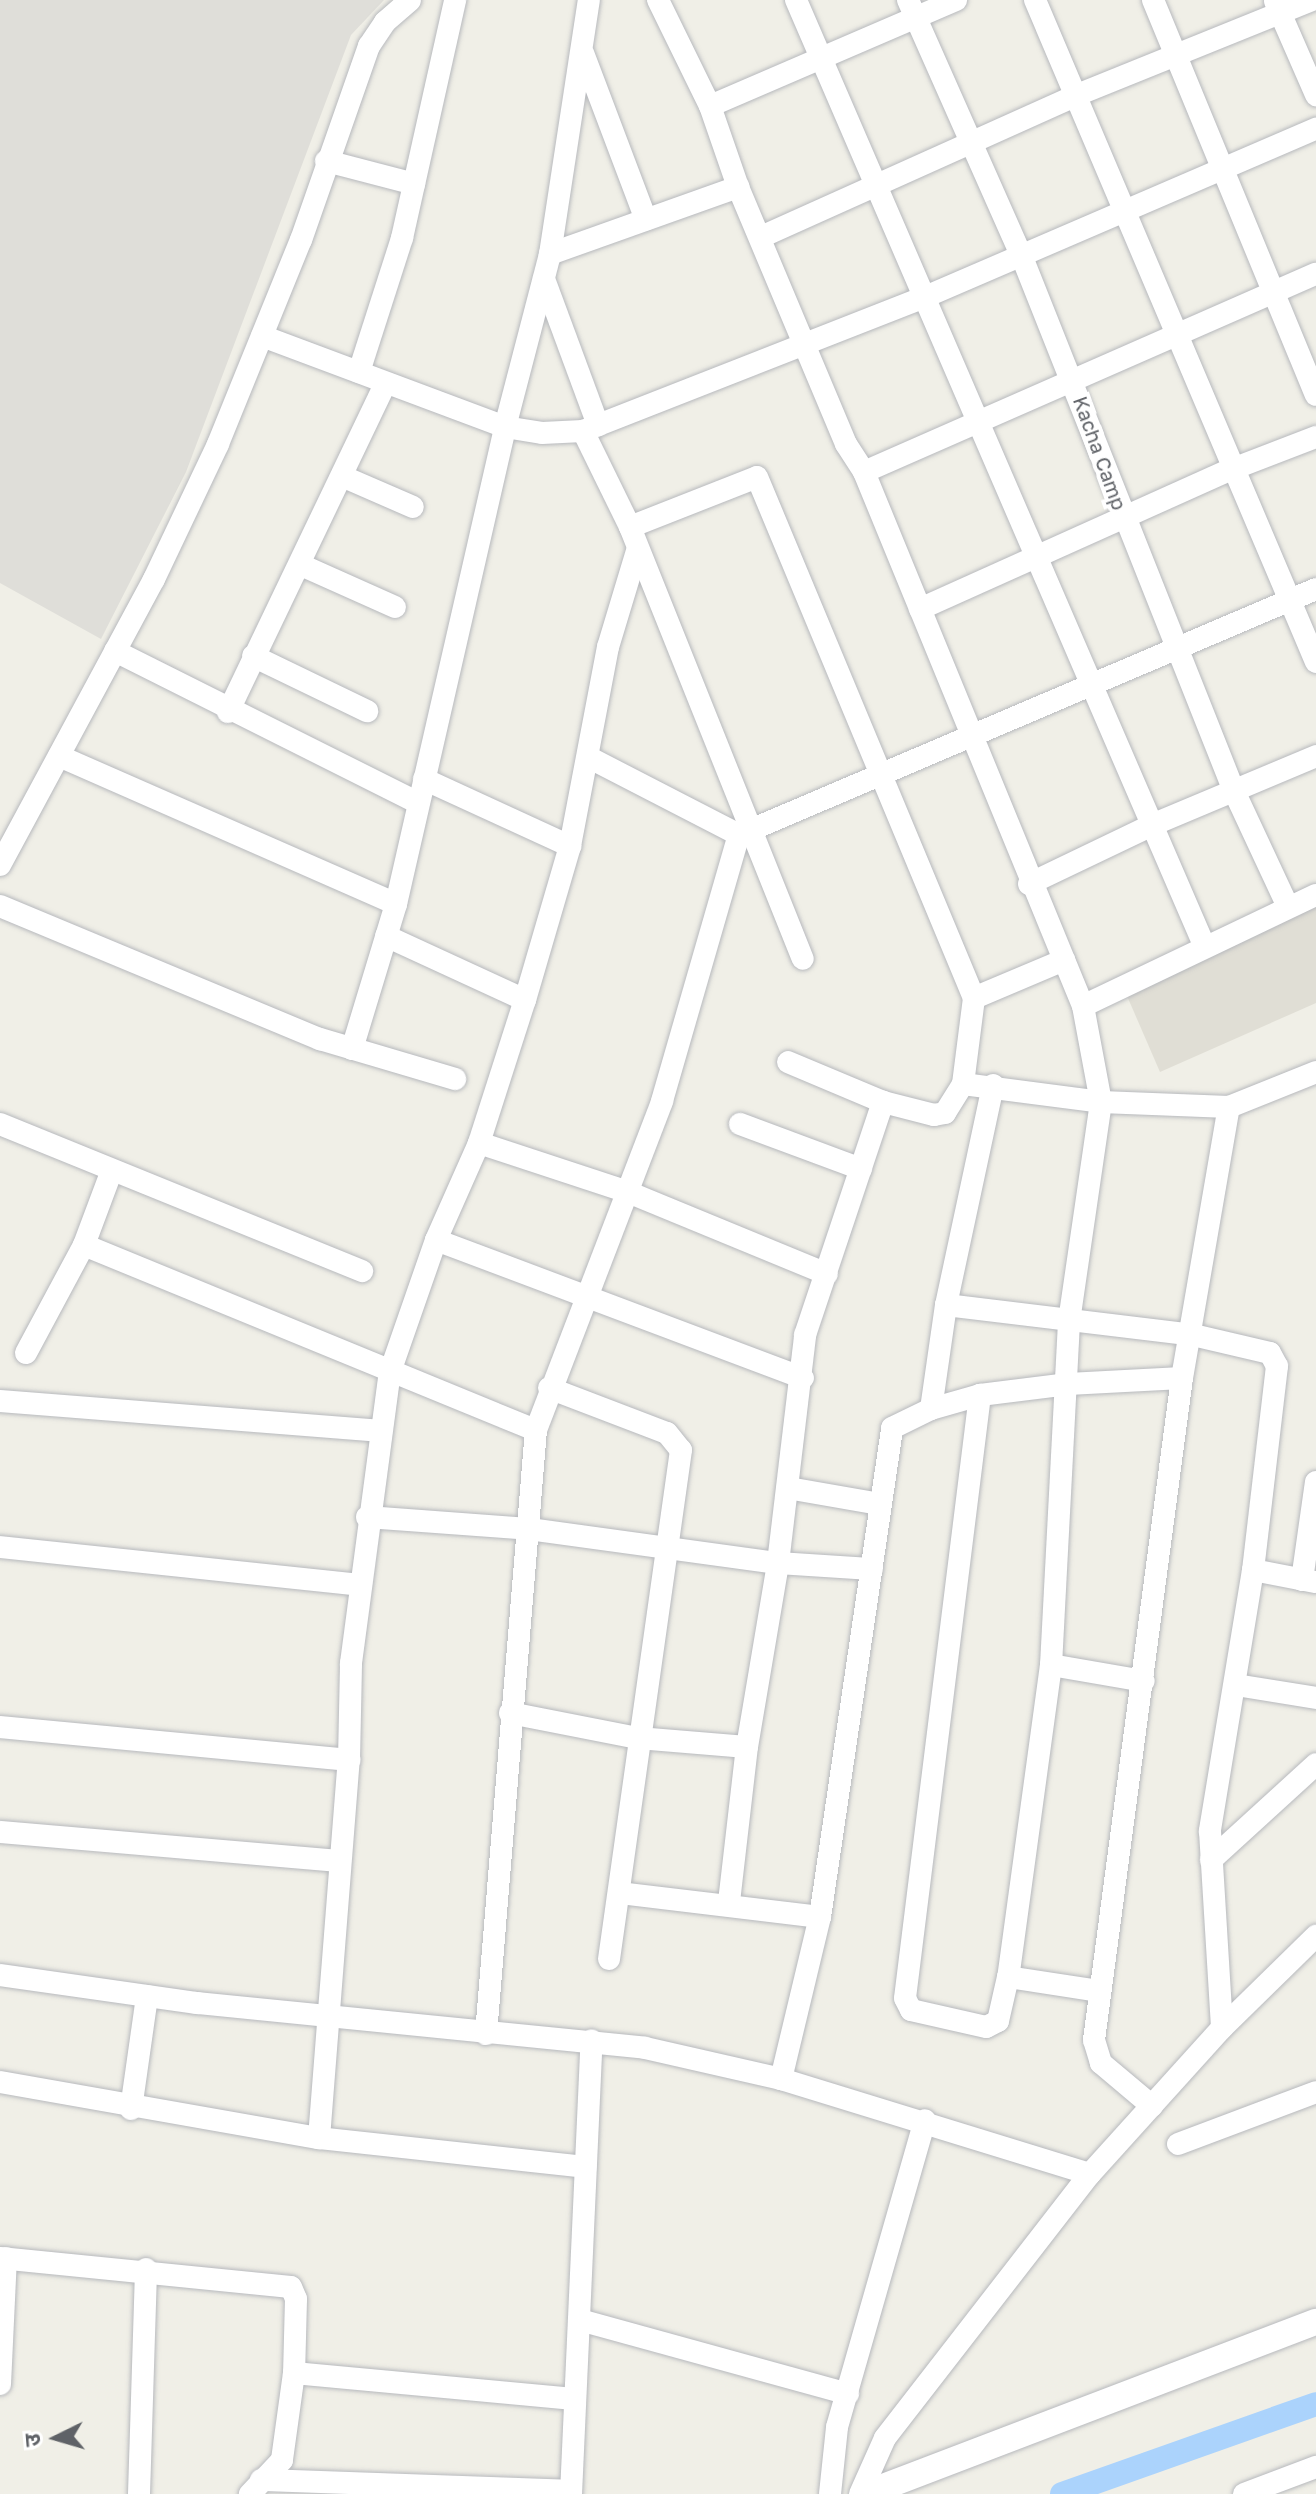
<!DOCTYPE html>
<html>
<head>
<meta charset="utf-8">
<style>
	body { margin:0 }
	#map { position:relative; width:1316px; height:2494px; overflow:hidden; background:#f0efe7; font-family:"Golos Text","Noto Sans Devanagari",sans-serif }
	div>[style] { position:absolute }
	.industrial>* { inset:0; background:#dfded9 }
	.education>* { inset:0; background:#e0ded5 }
	.canal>* { height:24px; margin:-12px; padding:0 12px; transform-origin:12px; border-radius:12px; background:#abd3fc }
	.roads { filter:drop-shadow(0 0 2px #b7b9bd) drop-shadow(0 0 2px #b7b9bd) }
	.minor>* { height:22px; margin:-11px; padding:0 11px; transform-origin:11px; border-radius:11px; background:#fff }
	.tertiary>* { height:26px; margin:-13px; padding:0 13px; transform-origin:13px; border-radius:13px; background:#fff }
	span { translate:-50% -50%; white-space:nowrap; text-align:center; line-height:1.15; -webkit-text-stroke:8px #fff; paint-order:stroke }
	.street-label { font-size:20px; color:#5f6267 }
	.north { position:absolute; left:16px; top:2398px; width:80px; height:80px; -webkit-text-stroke:6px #fff; paint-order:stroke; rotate:265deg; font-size:22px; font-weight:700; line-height:32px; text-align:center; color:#5f6267 }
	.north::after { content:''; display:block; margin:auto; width:28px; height:36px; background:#5f6267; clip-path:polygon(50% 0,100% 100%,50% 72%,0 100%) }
</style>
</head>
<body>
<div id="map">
	<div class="industrial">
		<i style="clip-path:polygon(0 0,384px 0,351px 35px,186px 472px,101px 639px,0 583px)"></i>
	</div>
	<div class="education">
		<i style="clip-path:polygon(1316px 905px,1316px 1003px,1160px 1072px,1124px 989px)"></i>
	</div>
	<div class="canal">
		<i style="left:1062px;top:2494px;width:269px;rotate:-19.5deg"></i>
	</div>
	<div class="roads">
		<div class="minor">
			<i style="left:658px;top:0;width:118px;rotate:63.9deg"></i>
			<i style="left:710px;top:106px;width:86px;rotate:70.9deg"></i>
			<i style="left:738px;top:187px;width:279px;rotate:67.2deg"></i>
			<i style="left:846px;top:444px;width:33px;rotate:57deg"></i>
			<i style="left:864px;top:472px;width:577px;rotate:67.7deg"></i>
			<i style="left:1083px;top:1006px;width:98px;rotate:79.4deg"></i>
			<i style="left:1101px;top:1102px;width:222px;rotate:98.3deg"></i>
			<i style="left:1069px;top:1322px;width:343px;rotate:93deg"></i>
			<i style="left:1051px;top:1665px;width:315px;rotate:97.8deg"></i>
			<i style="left:1008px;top:1977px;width:45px;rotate:102.8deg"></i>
			<i style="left:998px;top:2021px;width:13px;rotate:153deg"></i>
			<i style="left:986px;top:2027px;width:77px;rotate:-167.2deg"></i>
			<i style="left:911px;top:2010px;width:13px;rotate:-117deg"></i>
			<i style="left:905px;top:1998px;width:608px;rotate:-82.91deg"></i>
			<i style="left:796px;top:0;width:1029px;rotate:66.65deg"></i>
			<i style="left:908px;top:0;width:281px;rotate:66.1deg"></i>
			<i style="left:1022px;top:257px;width:575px;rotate:68.35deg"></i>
			<i style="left:1234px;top:791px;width:128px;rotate:65deg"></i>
			<i style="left:1035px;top:0;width:719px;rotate:67deg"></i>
			<i style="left:1153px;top:0;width:427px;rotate:67.6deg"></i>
			<i style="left:1275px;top:1px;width:103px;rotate:66.4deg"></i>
			<i style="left:583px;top:53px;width:178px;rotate:69.3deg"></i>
			<i style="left:710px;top:106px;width:268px;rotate:-23.3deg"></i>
			<i style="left:326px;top:161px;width:91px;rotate:14.6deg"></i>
			<i style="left:761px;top:237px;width:346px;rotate:-24.2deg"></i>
			<i style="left:1077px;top:95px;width:253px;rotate:-22deg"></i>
			<i style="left:550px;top:254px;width:200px;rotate:-19.6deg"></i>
			<i style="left:544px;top:279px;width:156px;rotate:69.7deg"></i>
			<i style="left:262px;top:336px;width:259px;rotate:20.5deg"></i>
			<i style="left:505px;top:427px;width:37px;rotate:9deg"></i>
			<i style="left:542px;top:433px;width:41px;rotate:-2.8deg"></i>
			<i style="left:583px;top:431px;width:367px;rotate:-21.4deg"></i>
			<i style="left:925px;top:297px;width:426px;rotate:-23.3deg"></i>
			<i style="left:359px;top:372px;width:141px;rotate:-72.2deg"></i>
			<i style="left:402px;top:238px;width:244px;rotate:-77.4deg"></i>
			<i style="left:583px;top:431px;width:107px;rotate:63.9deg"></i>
			<i style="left:630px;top:527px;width:465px;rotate:68.2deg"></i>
			<i style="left:864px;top:472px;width:493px;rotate:-23.7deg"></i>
			<i style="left:344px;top:477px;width:75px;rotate:23.5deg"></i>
			<i style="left:630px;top:527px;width:136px;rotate:-21.5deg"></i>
			<i style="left:757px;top:477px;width:564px;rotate:67.39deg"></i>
			<i style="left:974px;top:998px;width:87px;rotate:97.3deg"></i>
			<i style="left:963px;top:1084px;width:34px;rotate:122deg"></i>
			<i style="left:945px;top:1113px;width:11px;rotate:170deg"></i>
			<i style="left:934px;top:1115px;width:53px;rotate:-165.7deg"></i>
			<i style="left:883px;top:1102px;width:103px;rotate:-157.2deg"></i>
			<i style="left:301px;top:565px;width:103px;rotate:24.1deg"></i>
			<i style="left:920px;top:609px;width:340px;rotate:-24.2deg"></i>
			<i style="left:1230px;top:470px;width:92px;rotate:-21deg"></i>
			<i style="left:115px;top:651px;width:339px;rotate:26.6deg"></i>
			<i style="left:253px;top:656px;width:127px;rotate:25.8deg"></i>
			<i style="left:228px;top:712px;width:364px;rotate:-64.4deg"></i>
			<i style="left:59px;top:756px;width:368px;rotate:23.7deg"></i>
			<i style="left:590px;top:758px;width:168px;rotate:27.3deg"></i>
			<i style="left:424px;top:779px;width:161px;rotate:24.7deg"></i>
			<i style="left:0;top:865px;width:325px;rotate:-61.7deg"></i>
			<i style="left:154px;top:579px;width:149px;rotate:-64.6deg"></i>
			<i style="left:218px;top:444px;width:220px;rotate:-67.9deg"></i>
			<i style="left:301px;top:240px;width:206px;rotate:-70.7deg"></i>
			<i style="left:369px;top:46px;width:29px;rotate:-56deg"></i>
			<i style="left:385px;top:22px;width:33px;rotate:-41deg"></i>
			<i style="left:1029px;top:884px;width:136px;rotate:-25.6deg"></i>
			<i style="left:1152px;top:825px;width:178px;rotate:-22.8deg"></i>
			<i style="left:0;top:906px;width:347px;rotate:22.6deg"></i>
			<i style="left:320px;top:1039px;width:141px;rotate:16.5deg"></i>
			<i style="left:386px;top:936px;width:153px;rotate:24.7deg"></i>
			<i style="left:974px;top:998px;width:98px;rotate:-22.9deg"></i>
			<i style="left:1083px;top:1006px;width:258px;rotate:-25.5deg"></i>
			<i style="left:352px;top:1049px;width:152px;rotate:-73.1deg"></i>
			<i style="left:396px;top:904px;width:489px;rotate:-77.1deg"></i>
			<i style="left:505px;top:427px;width:179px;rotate:-75.4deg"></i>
			<i style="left:550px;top:254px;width:257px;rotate:-81.3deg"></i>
			<i style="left:963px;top:1084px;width:139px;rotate:7.4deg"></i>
			<i style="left:1101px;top:1102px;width:128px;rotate:2.2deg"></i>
			<i style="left:1229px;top:1107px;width:94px;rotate:-21.9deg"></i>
			<i style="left:0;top:1124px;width:391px;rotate:22.1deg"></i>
			<i style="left:740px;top:1124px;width:129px;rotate:20.4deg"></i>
			<i style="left:479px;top:1143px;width:157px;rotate:18.2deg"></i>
			<i style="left:628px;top:1192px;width:215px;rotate:22.4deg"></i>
			<i style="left:112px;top:1170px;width:80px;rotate:110.5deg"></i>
			<i style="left:84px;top:1245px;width:488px;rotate:22.3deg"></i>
			<i style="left:436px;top:1240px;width:392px;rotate:20.6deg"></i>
			<i style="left:946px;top:1305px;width:249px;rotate:6.9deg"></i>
			<i style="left:1193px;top:1335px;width:79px;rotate:13.2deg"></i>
			<i style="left:1270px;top:1353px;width:15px;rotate:62deg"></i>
			<i style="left:1277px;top:1366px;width:205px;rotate:96.7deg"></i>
			<i style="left:1253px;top:1570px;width:265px;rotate:99.4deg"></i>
			<i style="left:1210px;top:1831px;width:197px;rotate:86.5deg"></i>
			<i style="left:26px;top:1353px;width:123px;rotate:-61.8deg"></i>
			<i style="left:549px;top:1388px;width:126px;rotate:20.9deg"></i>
			<i style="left:667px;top:1433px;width:22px;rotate:51deg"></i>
			<i style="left:681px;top:1450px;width:514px;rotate:98.05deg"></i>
			<i style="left:0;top:1401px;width:380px;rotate:4.5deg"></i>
			<i style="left:931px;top:1409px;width:105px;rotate:-81.8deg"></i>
			<i style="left:946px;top:1305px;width:225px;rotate:-77.9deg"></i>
			<i style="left:788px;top:1488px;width:93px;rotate:9.9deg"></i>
			<i style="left:367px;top:1517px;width:162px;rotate:4.2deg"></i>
			<i style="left:529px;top:1529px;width:251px;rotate:7.8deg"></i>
			<i style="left:778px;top:1563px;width:94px;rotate:3.7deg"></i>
			<i style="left:0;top:1547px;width:363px;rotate:6deg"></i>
			<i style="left:1253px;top:1570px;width:63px;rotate:11deg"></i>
			<i style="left:1302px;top:1580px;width:99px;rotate:-81.9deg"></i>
			<i style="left:1051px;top:1665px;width:94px;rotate:9.8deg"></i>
			<i style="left:1236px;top:1685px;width:81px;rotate:9.2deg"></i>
			<i style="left:510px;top:1713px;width:130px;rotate:11.1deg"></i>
			<i style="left:638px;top:1738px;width:109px;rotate:4.7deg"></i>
			<i style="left:0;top:1727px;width:351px;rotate:5.4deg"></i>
			<i style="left:0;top:1832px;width:341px;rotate:4.9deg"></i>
			<i style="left:1211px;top:1860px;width:142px;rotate:-42.4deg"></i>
			<i style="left:619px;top:1893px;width:202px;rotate:6.8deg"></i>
			<i style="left:729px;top:1902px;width:156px;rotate:-83.4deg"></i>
			<i style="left:747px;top:1747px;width:187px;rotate:-80.4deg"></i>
			<i style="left:778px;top:1563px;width:230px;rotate:-83.2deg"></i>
			<i style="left:805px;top:1335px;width:246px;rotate:-71.5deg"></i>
			<i style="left:0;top:1975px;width:199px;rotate:8.1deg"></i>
			<i style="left:197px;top:2003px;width:450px;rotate:5.7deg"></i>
			<i style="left:645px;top:2048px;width:139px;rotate:12.8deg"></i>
			<i style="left:781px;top:2079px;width:323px;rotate:17.1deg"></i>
			<i style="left:1008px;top:1977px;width:93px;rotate:8.7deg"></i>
			<i style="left:486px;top:2034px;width:606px;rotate:-85.27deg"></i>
			<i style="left:536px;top:1430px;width:352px;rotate:-69deg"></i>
			<i style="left:662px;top:1101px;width:277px;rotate:-73.9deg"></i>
			<i style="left:739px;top:835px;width:627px;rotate:-23.09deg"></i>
			<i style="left:781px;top:2079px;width:167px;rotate:-76.5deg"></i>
			<i style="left:820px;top:1917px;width:494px;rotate:-81.6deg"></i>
			<i style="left:892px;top:1428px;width:43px;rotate:-26deg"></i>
			<i style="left:931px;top:1409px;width:51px;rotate:-15.9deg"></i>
			<i style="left:980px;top:1395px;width:89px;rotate:-7.1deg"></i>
			<i style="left:1068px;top:1384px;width:114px;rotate:-3deg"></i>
			<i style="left:0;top:2082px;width:324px;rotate:10deg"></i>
			<i style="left:319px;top:2138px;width:268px;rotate:6.2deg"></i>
			<i style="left:1152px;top:2106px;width:67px;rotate:-139.9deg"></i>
			<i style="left:1101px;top:2063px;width:24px;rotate:-107deg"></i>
			<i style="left:1094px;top:2040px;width:668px;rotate:-82.43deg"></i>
			<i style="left:1182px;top:1378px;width:275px;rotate:-80.2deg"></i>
			<i style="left:131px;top:2109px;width:114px;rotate:-81.9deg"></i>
			<i style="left:319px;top:2138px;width:379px;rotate:-85.5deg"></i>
			<i style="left:349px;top:1760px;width:97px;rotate:-88.8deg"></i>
			<i style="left:351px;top:1663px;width:294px;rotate:-82.4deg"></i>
			<i style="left:390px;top:1372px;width:140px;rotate:-70.8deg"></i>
			<i style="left:436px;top:1240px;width:106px;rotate:-66.1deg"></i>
			<i style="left:479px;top:1143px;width:150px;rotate:-72.2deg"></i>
			<i style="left:525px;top:1000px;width:160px;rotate:-73.7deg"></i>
			<i style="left:570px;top:846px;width:203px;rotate:-79.2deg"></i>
			<i style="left:608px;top:647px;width:100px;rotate:-73.2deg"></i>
			<i style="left:1178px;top:2144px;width:147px;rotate:-20.6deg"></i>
			<i style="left:0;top:2258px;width:292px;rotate:5.7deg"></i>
			<i style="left:291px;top:2287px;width:13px;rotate:67deg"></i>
			<i style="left:296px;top:2299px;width:74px;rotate:91.5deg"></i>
			<i style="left:294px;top:2373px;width:88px;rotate:97.9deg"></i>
			<i style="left:282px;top:2460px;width:47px;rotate:133.3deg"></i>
			<i style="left:580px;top:2320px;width:278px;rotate:15.4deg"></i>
			<i style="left:294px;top:2373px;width:281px;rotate:5.3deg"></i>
			<i style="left:0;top:2384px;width:126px;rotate:-87.3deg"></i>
			<i style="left:261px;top:2480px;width:310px;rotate:2deg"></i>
			<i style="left:139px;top:2494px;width:225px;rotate:-88.2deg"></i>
			<i style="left:571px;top:2494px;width:454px;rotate:-87.4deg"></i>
			<i style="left:830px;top:2494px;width:67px;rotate:-84deg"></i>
			<i style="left:837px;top:2427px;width:319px;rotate:-74deg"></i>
			<i style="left:860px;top:2494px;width:61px;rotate:-65.9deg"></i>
			<i style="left:885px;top:2438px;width:334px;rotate:-52.2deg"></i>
			<i style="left:1090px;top:2174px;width:197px;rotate:-47.9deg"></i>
			<i style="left:1222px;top:2028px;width:132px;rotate:-44.4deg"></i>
			<i style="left:1244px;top:2494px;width:77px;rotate:-20.6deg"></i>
		</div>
		<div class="tertiary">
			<i style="left:865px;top:2494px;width:483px;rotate:-20.9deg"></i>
		</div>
	</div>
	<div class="street-label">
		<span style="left:1100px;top:453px;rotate:70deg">Kacha Camp</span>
	</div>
	<div class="north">उ</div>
</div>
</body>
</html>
